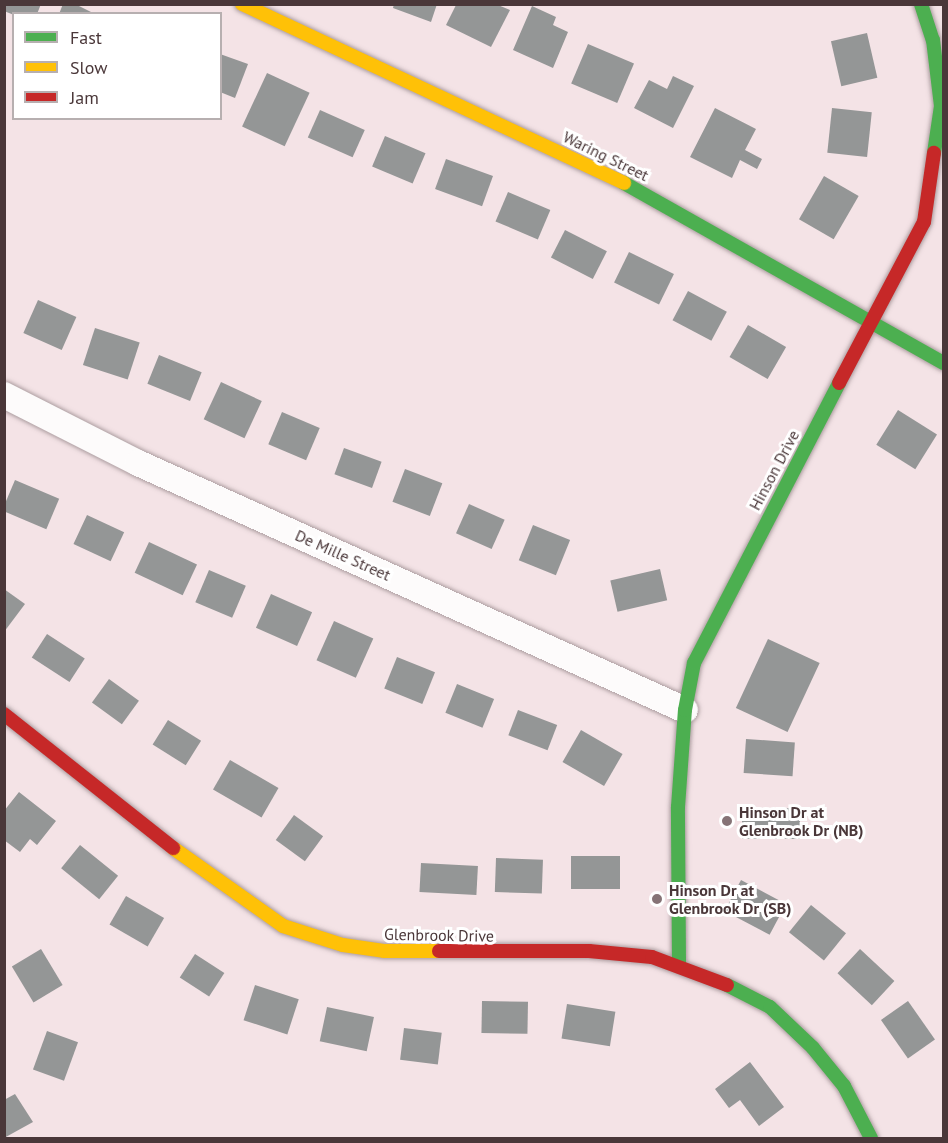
<!DOCTYPE html>
<html>
<head>
<meta charset="utf-8">
<style>
	body { margin:0 }
	#map { position:relative; width:948px; height:1143px; overflow:hidden; background:#f4e3e6; font-family:"PT Sans",sans-serif }
	div>[style] { position:absolute }
	.building>* { inset:0; background:#949696; transform-origin:0 0 }
	.roads { filter:drop-shadow(0 0 2px #ac9da0) drop-shadow(0 0 2px #ac9da0) }
	.street>* { height:26px; margin:-13px; padding:0 13px; transform-origin:13px; border-radius:13px; background:#fdfbfb }
	.fast>* { height:14px; margin:-7px; padding:0 7px; transform-origin:7px; border-radius:7px; background:#4caf50 }
	.slow>* { height:14px; margin:-7px; padding:0 7px; transform-origin:7px; border-radius:7px; background:#ffc107 }
	.jam>* { height:14px; margin:-7px; padding:0 7px; transform-origin:7px; border-radius:7px; background:#c62828 }
	.dots>* { width:16px; height:16px; translate:-50% -50%; box-sizing:border-box; border:3px solid #fff; border-radius:50% }
	span { translate:-50% -50%; white-space:nowrap; text-align:center; line-height:1.15; -webkit-text-stroke:6px #fff; paint-order:stroke }
	.street-label { font-size:16px; color:#4a3739 }
	.poi-label { font-size:16px; color:#4a3739; font-weight:700 }
	.left { translate:0 -50%; text-align:left }
	.frame { position:absolute; inset:0; border:6px solid #4a3739; pointer-events:none }
	.legend { position:absolute; left:12px; top:12px; width:210px; height:108px; box-sizing:border-box; background:#fff; border:2px solid #b7afb0; margin:0; padding:8px 10px; list-style:none; font-size:18px; color:#4a3739 }
	.legend li { display:flex; align-items:center; gap:12px; height:30px }
	.legend b { width:30px; border:2px solid #b7afb0 }
</style>
</head>
<body>
<div id="map">
	<div class="building">
		<i style="clip-path:polygon(4px 4px,41px 4px,37px 14px,14px 15px,4px 11px)"></i>
		<i style="clip-path:polygon(63px 4px,75px 4px,95px 14px,59px 14px)"></i>
		<i style="clip-path:polygon(394px 4px,437px 4px,431px 22px,393px 8px)"></i>
		<i style="clip-path:polygon(456px 5px,498px 5px,510px 10px,491px 47px,446px 25px)"></i>
		<i style="clip-path:polygon(532px 6px,556px 17px,553px 25px,568px 32px,553px 68px,513px 50px)"></i>
		<i style="left:867px;top:33px;width:46px;height:37px;rotate:77deg"></i>
		<i style="left:588px;top:44px;width:50px;height:43px;rotate:23deg"></i>
		<i style="clip-path:polygon(220px 54px,248px 64px,235px 98px,220px 92px)"></i>
		<i style="left:267px;top:73px;width:47px;height:59px;rotate:25deg"></i>
		<i style="clip-path:polygon(673px 76px,694px 86px,673px 128px,634px 108px,649px 80px,667px 89px)"></i>
		<i style="clip-path:polygon(715px 108px,756px 129px,745px 150px,762px 159px,757px 169px,740px 160px,732px 178px,690px 157px)"></i>
		<i style="left:832px;top:108px;width:40px;height:45px;rotate:6deg"></i>
		<i style="left:320px;top:110px;width:49px;height:30px;rotate:24deg"></i>
		<i style="left:385px;top:136px;width:44px;height:33px;rotate:23deg"></i>
		<i style="left:446px;top:159px;width:50px;height:32px;rotate:20deg"></i>
		<i style="left:824px;top:176px;width:40px;height:50px;rotate:30deg"></i>
		<i style="left:508px;top:192px;width:46px;height:32px;rotate:23deg"></i>
		<i style="left:565px;top:230px;width:47px;height:31px;rotate:27deg"></i>
		<i style="left:629px;top:252px;width:50px;height:34px;rotate:26deg"></i>
		<i style="left:688px;top:291px;width:44px;height:33px;rotate:28deg"></i>
		<i style="left:38px;top:300px;width:42px;height:36px;rotate:24deg"></i>
		<i style="left:748px;top:325px;width:44px;height:37px;rotate:30deg"></i>
		<i style="left:95px;top:328px;width:47px;height:39px;rotate:18deg"></i>
		<i style="left:159px;top:355px;width:46px;height:31px;rotate:22deg"></i>
		<i style="left:221px;top:382px;width:45px;height:41px;rotate:25deg"></i>
		<i style="left:898px;top:410px;width:46px;height:41px;rotate:32deg"></i>
		<i style="left:282px;top:412px;width:41px;height:35px;rotate:23deg"></i>
		<i style="left:344px;top:448px;width:40px;height:28px;rotate:20deg"></i>
		<i style="left:405px;top:469px;width:40px;height:35px;rotate:21deg"></i>
		<i style="left:15px;top:480px;width:48px;height:33px;rotate:23deg"></i>
		<i style="left:469px;top:504px;width:39px;height:32px;rotate:24deg"></i>
		<i style="left:87px;top:515px;width:41px;height:32px;rotate:25deg"></i>
		<i style="left:533px;top:525px;width:40px;height:38px;rotate:22deg"></i>
		<i style="left:149px;top:542px;width:53px;height:34px;rotate:25deg"></i>
		<i style="left:660px;top:569px;width:32px;height:51px;rotate:77deg"></i>
		<i style="left:209px;top:570px;width:40px;height:35px;rotate:23deg"></i>
		<i style="clip-path:polygon(4px 589px,25px 604px,4px 632px)"></i>
		<i style="left:271px;top:594px;width:45px;height:37px;rotate:24deg"></i>
		<i style="left:334px;top:621px;width:43px;height:43px;rotate:24deg"></i>
		<i style="left:47px;top:634px;width:45px;height:28px;rotate:33deg"></i>
		<i style="left:768px;top:639px;width:57px;height:76px;rotate:25deg"></i>
		<i style="left:397px;top:657px;width:41px;height:34px;rotate:22deg"></i>
		<i style="left:109px;top:679px;width:37px;height:29px;rotate:36deg"></i>
		<i style="left:457px;top:684px;width:40px;height:31px;rotate:22deg"></i>
		<i style="left:518px;top:710px;width:42px;height:27px;rotate:21deg"></i>
		<i style="left:168px;top:720px;width:39px;height:29px;rotate:32deg"></i>
		<i style="left:581px;top:730px;width:48px;height:37px;rotate:30deg"></i>
		<i style="left:746px;top:739px;width:49px;height:34px;rotate:4deg"></i>
		<i style="left:230px;top:760px;width:56px;height:34px;rotate:30deg"></i>
		<i style="clip-path:polygon(19px 792px,56px 821px,37px 845px,30px 839px,20px 852px,4px 840px,4px 811px)"></i>
		<i style="left:742px;top:808px;width:58px;height:31px"></i>
		<i style="left:294px;top:815px;width:36px;height:31px;rotate:36deg"></i>
		<i style="left:80px;top:845px;width:49px;height:30px;rotate:39deg"></i>
		<i style="left:571px;top:856px;width:49px;height:33px"></i>
		<i style="left:496px;top:858px;width:47px;height:34px;rotate:2deg"></i>
		<i style="left:421px;top:863px;width:57px;height:29px;rotate:3deg"></i>
		<i style="left:741px;top:880px;width:51px;height:35px;rotate:28deg"></i>
		<i style="left:126px;top:896px;width:44px;height:33px;rotate:30deg"></i>
		<i style="left:811px;top:905px;width:45px;height:35px;rotate:39deg"></i>
		<i style="left:41px;top:949px;width:42px;height:34px;rotate:59deg"></i>
		<i style="left:860px;top:949px;width:47px;height:33px;rotate:43deg"></i>
		<i style="left:195px;top:954px;width:35px;height:28px;rotate:33deg"></i>
		<i style="left:255px;top:985px;width:46px;height:37px;rotate:18deg"></i>
		<i style="left:482px;top:1001px;width:46px;height:32px;rotate:1deg"></i>
		<i style="left:908px;top:1001px;width:47px;height:33px;rotate:55deg"></i>
		<i style="left:567px;top:1004px;width:49px;height:35px;rotate:9deg"></i>
		<i style="left:327px;top:1007px;width:48px;height:35px;rotate:12deg"></i>
		<i style="left:404px;top:1028px;width:38px;height:32px;rotate:7deg"></i>
		<i style="left:47px;top:1031px;width:33px;height:41px;rotate:20deg"></i>
		<i style="clip-path:polygon(750px 1062px,784px 1107px,759px 1126px,740px 1100px,729px 1108px,715px 1089px)"></i>
		<i style="clip-path:polygon(15px 1094px,33px 1122px,4px 1138px,4px 1100px)"></i>
	</div>
	<div class="roads">
		<div class="street">
			<i style="left:4px;top:395px;width:150px;rotate:26.9deg"></i>
			<i style="left:138px;top:463px;width:600px;rotate:24.3deg"></i>
		</div>
		<div class="fast">
			<i style="left:921px;top:4px;width:38px;rotate:72deg"></i>
			<i style="left:933px;top:40px;width:66px;rotate:83.1deg"></i>
			<i style="left:941px;top:106px;width:48px;rotate:98.5deg"></i>
			<i style="left:624px;top:183px;width:367px;rotate:29.4deg"></i>
			<i style="left:679px;top:964px;width:157px;rotate:-90.4deg"></i>
			<i style="left:678px;top:807px;width:97px;rotate:-85.9deg"></i>
			<i style="left:685px;top:710px;width:48px;rotate:-79.2deg"></i>
			<i style="left:694px;top:663px;width:315px;rotate:-62.6deg"></i>
			<i style="left:727px;top:985px;width:48px;rotate:27.1deg"></i>
			<i style="left:770px;top:1007px;width:59px;rotate:43.6deg"></i>
			<i style="left:813px;top:1048px;width:49px;rotate:50.8deg"></i>
			<i style="left:844px;top:1086px;width:59px;rotate:62.6deg"></i>
		</div>
		<div class="slow">
			<i style="left:242px;top:4px;width:422px;rotate:25.1deg"></i>
			<i style="left:173px;top:848px;width:135px;rotate:35.3deg"></i>
			<i style="left:283px;top:926px;width:63px;rotate:17.6deg"></i>
			<i style="left:343px;top:945px;width:41px;rotate:8.3deg"></i>
			<i style="left:384px;top:951px;width:55px"></i>
		</div>
		<div class="jam">
			<i style="left:839px;top:383px;width:182px;rotate:-62.2deg"></i>
			<i style="left:924px;top:222px;width:70px;rotate:-81.8deg"></i>
			<i style="left:4px;top:714px;width:216px;rotate:38.4deg"></i>
			<i style="left:439px;top:951px;width:150px"></i>
			<i style="left:589px;top:951px;width:63px;rotate:5.4deg"></i>
			<i style="left:652px;top:957px;width:80px;rotate:20.5deg"></i>
		</div>
	</div>
	<div class="dots">
		<i style="left:727px;top:821px;background:#867376"></i>
		<i style="left:657px;top:899px;background:#867376"></i>
	</div>
	<div class="street-label">
		<span style="left:606px;top:156px;rotate:26deg">Waring Street</span>
		<span style="left:774px;top:470px;rotate:-62deg">Hinson Drive</span>
		<span style="left:343px;top:555px;rotate:24deg">De Mille Street</span>
		<span style="left:439px;top:935px;rotate:1deg">Glenbrook Drive</span>
	</div>
	<div class="poi-label">
		<span class="left" style="left:739px;top:821px">Hinson Dr at<br>Glenbrook Dr (NB)</span>
		<span class="left" style="left:669px;top:899px">Hinson Dr at<br>Glenbrook Dr (SB)</span>
	</div>
	<div class="frame"></div>
	<ul class="legend">
	<li><b style="height:8px;background:#4caf50"></b>Fast</li>
	<li><b style="height:8px;background:#ffc107"></b>Slow</li>
	<li><b style="height:8px;background:#c62828"></b>Jam</li>
	</ul>
</div>
</body>
</html>
